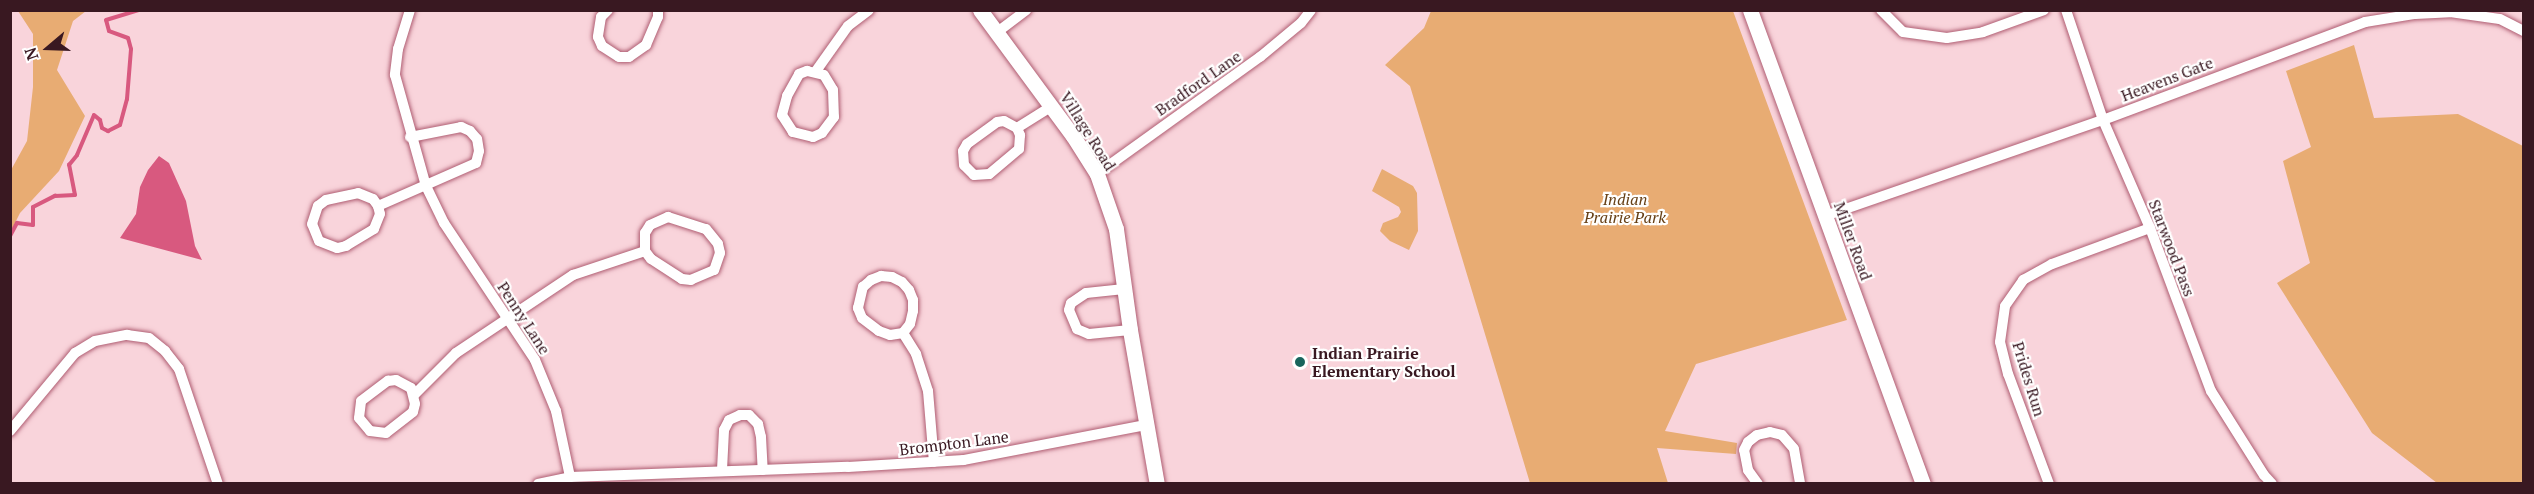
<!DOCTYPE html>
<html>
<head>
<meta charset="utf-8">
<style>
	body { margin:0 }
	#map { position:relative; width:2534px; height:494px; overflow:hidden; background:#f9d4db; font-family:"PT Serif",serif }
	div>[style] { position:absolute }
	.green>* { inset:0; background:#e8ac73 }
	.water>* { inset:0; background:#d8597f }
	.stream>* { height:4px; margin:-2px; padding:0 2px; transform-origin:2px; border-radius:2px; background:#d8597f }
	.roads { filter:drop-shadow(0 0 2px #af5d72) drop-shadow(0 0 2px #af5d72) }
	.street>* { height:10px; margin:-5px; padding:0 5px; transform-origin:5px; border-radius:5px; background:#fff }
	.secondary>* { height:15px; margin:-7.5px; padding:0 7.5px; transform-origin:7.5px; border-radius:7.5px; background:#fff }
	.dots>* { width:16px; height:16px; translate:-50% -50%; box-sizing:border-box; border:3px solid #fff; border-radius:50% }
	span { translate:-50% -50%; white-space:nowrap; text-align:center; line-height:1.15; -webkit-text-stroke:4.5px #fff; paint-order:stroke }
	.street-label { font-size:16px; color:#391821 }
	.park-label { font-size:16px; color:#663f15; font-style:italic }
	.poi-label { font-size:16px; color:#391821; font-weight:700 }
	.left { translate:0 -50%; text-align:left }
	.frame { position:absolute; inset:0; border:12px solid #391821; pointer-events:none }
	.north { position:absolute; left:18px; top:18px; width:60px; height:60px; -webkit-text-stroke:4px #fff; paint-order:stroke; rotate:251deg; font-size:16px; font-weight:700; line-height:24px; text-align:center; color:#391821 }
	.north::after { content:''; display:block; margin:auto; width:21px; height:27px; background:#391821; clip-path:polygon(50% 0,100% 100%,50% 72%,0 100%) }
</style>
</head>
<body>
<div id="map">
	<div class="green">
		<i style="clip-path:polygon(18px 11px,86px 11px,73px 21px,57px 70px,85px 116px,59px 171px,20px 213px,11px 231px,11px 170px,27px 141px,33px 87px,33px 34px)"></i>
		<i style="clip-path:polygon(1431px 11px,1733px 11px,1847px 320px,1696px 364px,1665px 431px,1737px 443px,1736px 454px,1657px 448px,1668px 483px,1530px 483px,1410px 86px,1385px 65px,1424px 28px)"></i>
		<i style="clip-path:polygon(2354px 45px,2374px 118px,2458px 114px,2523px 146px,2523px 483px,2437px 483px,2372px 433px,2277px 283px,2310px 263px,2283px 161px,2311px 147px,2286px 71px)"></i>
		<i style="clip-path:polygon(1382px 169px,1413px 186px,1417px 193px,1418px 231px,1409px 250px,1390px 241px,1380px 231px,1383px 223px,1398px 217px,1401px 212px,1399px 207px,1372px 191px)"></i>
	</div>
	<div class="water">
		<i style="clip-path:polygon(159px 156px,169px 163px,186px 201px,195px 246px,202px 260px,120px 238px,136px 214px,140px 187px,148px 170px)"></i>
	</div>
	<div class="stream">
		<i style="left:10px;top:236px;width:15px;rotate:-62deg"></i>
		<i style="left:17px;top:223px;width:16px;rotate:7deg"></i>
		<i style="left:33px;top:225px;width:18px;rotate:-90deg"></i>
		<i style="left:33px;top:207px;width:25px;rotate:-27deg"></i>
		<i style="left:55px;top:196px;width:20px;rotate:-3deg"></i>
		<i style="left:75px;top:195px;width:31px;rotate:-101deg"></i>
		<i style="left:69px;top:165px;width:13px;rotate:-51deg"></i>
		<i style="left:77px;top:155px;width:43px;rotate:-67deg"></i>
		<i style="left:94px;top:115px;width:8px;rotate:40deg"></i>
		<i style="left:100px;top:120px;width:8px;rotate:76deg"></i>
		<i style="left:102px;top:128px;width:7px;rotate:27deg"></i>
		<i style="left:108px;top:131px;width:13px;rotate:-27deg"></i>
		<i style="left:120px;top:125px;width:27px;rotate:-75deg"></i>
		<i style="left:127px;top:99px;width:50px;rotate:-85.4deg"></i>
		<i style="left:131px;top:49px;width:11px;rotate:-105deg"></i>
		<i style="left:128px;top:38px;width:20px;rotate:-160deg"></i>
		<i style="left:109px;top:31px;width:11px;rotate:-105deg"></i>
		<i style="left:106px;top:20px;width:34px;rotate:-17deg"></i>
	</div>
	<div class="roads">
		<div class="street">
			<i style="left:410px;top:10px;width:41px;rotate:107.1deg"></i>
			<i style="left:398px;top:49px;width:26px;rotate:97deg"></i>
			<i style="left:395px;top:75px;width:115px;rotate:74.4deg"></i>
			<i style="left:426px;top:186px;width:41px;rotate:64.1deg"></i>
			<i style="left:444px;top:223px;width:164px;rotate:56.4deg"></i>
			<i style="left:535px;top:360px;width:55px;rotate:67.6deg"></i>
			<i style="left:556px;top:411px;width:67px;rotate:78deg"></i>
			<i style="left:608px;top:10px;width:10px;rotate:135deg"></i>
			<i style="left:601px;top:17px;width:20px;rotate:99deg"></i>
			<i style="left:598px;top:37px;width:10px;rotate:66deg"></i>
			<i style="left:602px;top:46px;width:20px;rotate:33deg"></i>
			<i style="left:619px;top:57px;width:10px"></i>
			<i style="left:629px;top:57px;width:21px;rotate:-35deg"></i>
			<i style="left:646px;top:45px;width:30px;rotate:-67deg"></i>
			<i style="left:658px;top:17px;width:7px;rotate:-90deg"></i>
			<i style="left:1881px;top:10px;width:31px;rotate:45deg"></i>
			<i style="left:1903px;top:32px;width:44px;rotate:7.8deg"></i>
			<i style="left:1947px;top:38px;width:36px;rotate:-9deg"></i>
			<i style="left:1983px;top:32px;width:65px;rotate:-19.8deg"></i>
			<i style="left:2066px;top:10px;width:116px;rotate:71.4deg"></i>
			<i style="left:2103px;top:120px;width:118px;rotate:66.5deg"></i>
			<i style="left:2150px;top:228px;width:174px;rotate:69.5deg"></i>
			<i style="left:2211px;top:391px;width:99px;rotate:57.8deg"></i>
			<i style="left:2264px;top:475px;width:12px;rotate:48deg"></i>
			<i style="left:996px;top:33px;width:38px;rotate:-37deg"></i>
			<i style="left:807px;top:71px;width:17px;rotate:13deg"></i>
			<i style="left:824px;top:75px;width:17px;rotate:59deg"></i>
			<i style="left:833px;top:90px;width:27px;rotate:88deg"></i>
			<i style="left:834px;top:117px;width:20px;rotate:127deg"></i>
			<i style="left:822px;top:133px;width:10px;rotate:156deg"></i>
			<i style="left:813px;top:137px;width:21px;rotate:-166deg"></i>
			<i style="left:793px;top:132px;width:20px;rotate:-123deg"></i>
			<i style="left:782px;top:115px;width:20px;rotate:-75deg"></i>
			<i style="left:787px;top:96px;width:25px;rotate:-61deg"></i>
			<i style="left:799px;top:74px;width:9px;rotate:-21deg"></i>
			<i style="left:816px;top:71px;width:55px;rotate:-54.6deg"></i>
			<i style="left:848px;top:26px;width:26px;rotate:-37deg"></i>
			<i style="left:1004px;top:121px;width:15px;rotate:28deg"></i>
			<i style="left:1017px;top:128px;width:8px;rotate:67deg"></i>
			<i style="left:1020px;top:135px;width:14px;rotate:94deg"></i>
			<i style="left:1019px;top:149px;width:39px;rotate:140deg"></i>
			<i style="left:989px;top:174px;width:15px;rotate:176deg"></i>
			<i style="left:974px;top:175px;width:14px;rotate:-135deg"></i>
			<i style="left:964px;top:165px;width:14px;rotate:-94deg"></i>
			<i style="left:963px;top:151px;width:8px;rotate:-60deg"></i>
			<i style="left:967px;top:144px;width:37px;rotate:-36deg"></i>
			<i style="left:997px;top:122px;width:7px;rotate:-8deg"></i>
			<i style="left:1017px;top:128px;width:41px;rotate:-32.2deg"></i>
			<i style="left:1097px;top:174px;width:201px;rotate:-35.7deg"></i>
			<i style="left:1260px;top:57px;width:53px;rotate:-39.7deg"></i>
			<i style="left:1301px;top:23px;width:16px;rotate:-52deg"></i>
			<i style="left:358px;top:193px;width:16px;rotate:22deg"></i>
			<i style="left:373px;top:199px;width:9px;rotate:54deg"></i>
			<i style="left:378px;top:206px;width:8px;rotate:76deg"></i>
			<i style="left:380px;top:214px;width:16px;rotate:112deg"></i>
			<i style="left:374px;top:229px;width:33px;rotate:149deg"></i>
			<i style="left:346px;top:246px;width:9px;rotate:167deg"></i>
			<i style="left:337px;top:248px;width:19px;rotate:-159deg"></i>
			<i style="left:319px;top:241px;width:18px;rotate:-112deg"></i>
			<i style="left:312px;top:224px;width:19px;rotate:-72deg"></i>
			<i style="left:318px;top:206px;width:10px;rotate:-37deg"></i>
			<i style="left:326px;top:200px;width:33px;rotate:-12deg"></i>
			<i style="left:378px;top:206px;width:107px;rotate:-23.7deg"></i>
			<i style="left:476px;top:163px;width:12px;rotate:-76deg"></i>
			<i style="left:479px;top:151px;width:12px;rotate:-99deg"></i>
			<i style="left:477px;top:139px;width:11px;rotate:-131deg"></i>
			<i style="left:470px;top:131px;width:10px;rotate:-156deg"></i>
			<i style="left:461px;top:127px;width:52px;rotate:168.9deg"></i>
			<i style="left:1825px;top:216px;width:294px;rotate:-19.1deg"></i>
			<i style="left:2103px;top:120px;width:280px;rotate:-20.5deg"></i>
			<i style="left:2365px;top:22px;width:51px;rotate:-9.1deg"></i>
			<i style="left:2415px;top:14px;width:35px;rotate:-3deg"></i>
			<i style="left:2450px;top:12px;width:50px;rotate:8deg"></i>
			<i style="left:2500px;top:19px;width:27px;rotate:27deg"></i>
			<i style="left:668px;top:217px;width:40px;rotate:18deg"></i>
			<i style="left:706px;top:229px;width:19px;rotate:51deg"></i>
			<i style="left:718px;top:244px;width:9px;rotate:77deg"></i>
			<i style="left:720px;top:253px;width:18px;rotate:109deg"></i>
			<i style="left:714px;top:270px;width:25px;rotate:157deg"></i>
			<i style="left:691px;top:280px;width:9px;rotate:-174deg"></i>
			<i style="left:682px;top:279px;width:37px;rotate:-147deg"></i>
			<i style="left:651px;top:259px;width:10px;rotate:-127deg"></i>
			<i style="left:645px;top:251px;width:18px;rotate:-90deg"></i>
			<i style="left:645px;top:233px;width:9px;rotate:-58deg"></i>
			<i style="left:650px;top:225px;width:20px;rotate:-24deg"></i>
			<i style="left:881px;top:276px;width:11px;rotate:5deg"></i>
			<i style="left:892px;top:277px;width:11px;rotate:27deg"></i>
			<i style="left:902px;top:282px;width:11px;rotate:49deg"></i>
			<i style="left:909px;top:290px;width:11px;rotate:68deg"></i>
			<i style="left:913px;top:300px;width:11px;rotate:90deg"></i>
			<i style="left:913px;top:311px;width:13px;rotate:103deg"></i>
			<i style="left:910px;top:324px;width:11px;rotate:128deg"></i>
			<i style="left:903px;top:333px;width:13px;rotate:171deg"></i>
			<i style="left:890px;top:335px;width:12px;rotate:-160deg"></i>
			<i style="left:879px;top:331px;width:21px;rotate:-143deg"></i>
			<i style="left:862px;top:318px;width:11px;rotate:-112deg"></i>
			<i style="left:858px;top:308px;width:22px;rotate:-77deg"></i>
			<i style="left:863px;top:287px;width:11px;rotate:-41deg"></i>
			<i style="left:871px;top:280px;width:11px;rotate:-22deg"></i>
			<i style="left:1124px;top:289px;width:38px;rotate:174deg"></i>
			<i style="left:1086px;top:293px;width:18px;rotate:146deg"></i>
			<i style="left:1071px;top:303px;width:7px;rotate:106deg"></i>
			<i style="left:1069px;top:310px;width:21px;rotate:67deg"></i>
			<i style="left:1077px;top:329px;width:13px;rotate:23deg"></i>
			<i style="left:1089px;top:334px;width:41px;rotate:-5.6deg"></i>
			<i style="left:903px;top:333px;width:25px;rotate:58deg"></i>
			<i style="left:916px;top:354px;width:39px;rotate:72deg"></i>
			<i style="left:928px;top:391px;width:71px;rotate:85.2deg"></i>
			<i style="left:396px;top:380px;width:17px;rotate:28deg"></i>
			<i style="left:411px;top:388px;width:16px;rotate:76deg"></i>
			<i style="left:415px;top:404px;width:8px;rotate:104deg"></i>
			<i style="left:413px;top:412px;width:34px;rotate:142deg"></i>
			<i style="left:386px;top:433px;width:16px;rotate:-173deg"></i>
			<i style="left:370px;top:431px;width:17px;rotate:-130deg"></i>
			<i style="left:359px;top:418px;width:17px;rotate:-83deg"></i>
			<i style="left:361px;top:401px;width:34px;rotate:-37deg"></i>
			<i style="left:388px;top:381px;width:8px;rotate:-7deg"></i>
			<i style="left:414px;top:395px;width:59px;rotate:-45deg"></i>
			<i style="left:456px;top:353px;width:141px;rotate:-33.7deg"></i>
			<i style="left:573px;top:275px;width:76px;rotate:-18.4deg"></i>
			<i style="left:10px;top:431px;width:102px;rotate:-50.2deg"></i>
			<i style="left:75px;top:353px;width:23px;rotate:-31deg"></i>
			<i style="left:95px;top:341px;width:33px;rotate:-11deg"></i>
			<i style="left:127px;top:335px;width:22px;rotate:8deg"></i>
			<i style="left:149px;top:338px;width:21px;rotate:39deg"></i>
			<i style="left:165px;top:351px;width:23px;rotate:52deg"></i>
			<i style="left:179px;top:369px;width:121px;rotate:71.3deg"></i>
			<i style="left:722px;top:470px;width:40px;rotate:-87.1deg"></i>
			<i style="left:724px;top:430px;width:11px;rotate:-63deg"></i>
			<i style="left:729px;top:420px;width:12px;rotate:-24deg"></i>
			<i style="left:740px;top:415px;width:9px"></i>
			<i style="left:749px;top:415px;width:13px;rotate:45deg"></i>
			<i style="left:758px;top:424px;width:13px;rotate:77deg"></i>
			<i style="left:761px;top:437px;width:33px;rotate:87deg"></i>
			<i style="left:538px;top:484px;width:33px;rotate:-12deg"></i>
			<i style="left:570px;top:477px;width:278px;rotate:-2.1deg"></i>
			<i style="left:848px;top:467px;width:116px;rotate:-3.5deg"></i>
			<i style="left:964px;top:460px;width:184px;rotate:-10.9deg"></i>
			<i style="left:1758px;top:484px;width:17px;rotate:-126deg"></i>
			<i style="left:1748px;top:470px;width:20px;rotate:-101deg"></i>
			<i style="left:1744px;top:450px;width:9px;rotate:-63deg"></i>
			<i style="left:1748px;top:442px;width:11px;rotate:-38deg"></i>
			<i style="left:1757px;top:435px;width:13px;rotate:-13deg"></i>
			<i style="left:1770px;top:432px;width:12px;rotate:14deg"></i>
			<i style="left:1782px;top:435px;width:18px;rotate:49deg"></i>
			<i style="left:1794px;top:449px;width:36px;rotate:80deg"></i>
			<i style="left:2049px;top:484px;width:117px;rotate:-110.4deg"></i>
			<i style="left:2008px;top:374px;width:33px;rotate:-104deg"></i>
			<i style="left:2000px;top:342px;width:36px;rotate:-82deg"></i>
			<i style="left:2005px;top:306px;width:32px;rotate:-55deg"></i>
			<i style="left:2023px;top:280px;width:33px;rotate:-29deg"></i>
			<i style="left:2052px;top:264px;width:104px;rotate:-20.2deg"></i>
		</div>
		<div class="secondary">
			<i style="left:980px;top:10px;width:157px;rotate:53.6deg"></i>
			<i style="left:1073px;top:136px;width:45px;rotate:57.7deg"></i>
			<i style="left:1097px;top:174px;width:58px;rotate:70.9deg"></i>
			<i style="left:1116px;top:229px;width:102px;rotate:82.1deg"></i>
			<i style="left:1130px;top:330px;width:156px;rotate:80.1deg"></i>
			<i style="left:1750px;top:10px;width:505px;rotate:69.95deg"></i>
		</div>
	</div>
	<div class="dots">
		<i style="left:1300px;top:362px;background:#19645c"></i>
	</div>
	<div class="street-label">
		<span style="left:2167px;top:79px;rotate:-21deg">Heavens Gate</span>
		<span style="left:1198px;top:83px;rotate:-35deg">Bradford Lane</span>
		<span style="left:1088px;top:131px;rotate:58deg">Village Road</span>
		<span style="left:1853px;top:241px;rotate:70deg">Miller Road</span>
		<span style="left:2172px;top:248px;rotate:69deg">Starwood Pass</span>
		<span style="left:524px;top:318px;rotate:57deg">Penny Lane</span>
		<span style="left:2029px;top:379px;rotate:73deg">Prides Run</span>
		<span style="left:954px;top:443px;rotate:-7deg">Brompton Lane</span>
	</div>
	<div class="park-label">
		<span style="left:1625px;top:208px">Indian<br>Prairie Park</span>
	</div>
	<div class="poi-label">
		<span class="left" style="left:1312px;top:362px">Indian Prairie<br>Elementary School</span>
	</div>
	<div class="frame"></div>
	<div class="north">N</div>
</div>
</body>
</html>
